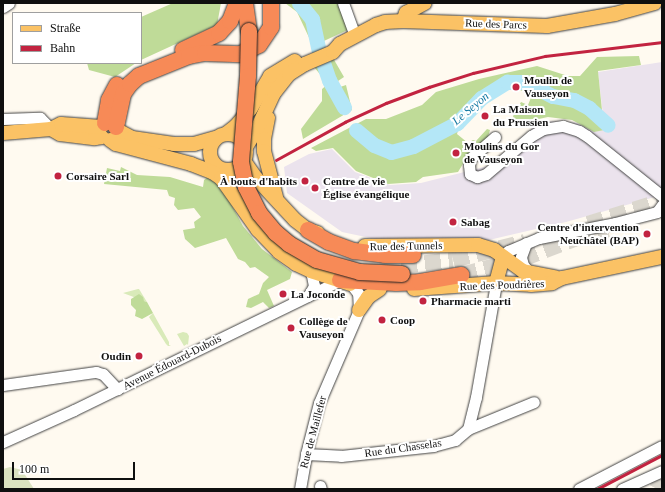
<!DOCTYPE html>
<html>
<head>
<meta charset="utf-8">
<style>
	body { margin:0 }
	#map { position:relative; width:665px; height:492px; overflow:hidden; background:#fffaf0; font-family:"Times New Roman",serif }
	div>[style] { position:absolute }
	.industrial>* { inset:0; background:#ebe3ed }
	.green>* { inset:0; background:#d9eab9 }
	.forest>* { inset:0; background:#bfdb98 }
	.cemetery>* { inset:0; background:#dbe2c0 }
	.river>* { height:15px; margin:-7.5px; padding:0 7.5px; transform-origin:7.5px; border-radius:7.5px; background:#b4e7f7 }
	.highway-tunnel>* { height:16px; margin-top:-8px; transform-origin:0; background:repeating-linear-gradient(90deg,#dbd7ce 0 16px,transparent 0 24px) }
	.roads { filter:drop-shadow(0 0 1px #424242) drop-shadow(0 0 1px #424242) }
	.minor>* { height:11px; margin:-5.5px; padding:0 5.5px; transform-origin:5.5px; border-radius:5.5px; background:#fff }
	.major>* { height:14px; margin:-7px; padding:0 7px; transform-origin:7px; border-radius:7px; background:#fbc265 }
	.major>.ring { margin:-7px; padding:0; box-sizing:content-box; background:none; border:14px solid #fbc265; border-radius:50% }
	.highway>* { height:16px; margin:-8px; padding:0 8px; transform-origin:8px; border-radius:8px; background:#f78a57 }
	.rail>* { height:2.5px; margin:-1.25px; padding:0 1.25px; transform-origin:1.25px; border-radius:1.25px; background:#c22340 }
	.bridges { filter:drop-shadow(0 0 1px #202020) drop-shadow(0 0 1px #202020) }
	.highway-bridge>* { height:16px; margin:-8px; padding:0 8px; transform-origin:8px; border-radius:8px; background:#f78a57 }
	.dots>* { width:11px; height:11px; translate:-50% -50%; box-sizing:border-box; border:2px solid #fff; border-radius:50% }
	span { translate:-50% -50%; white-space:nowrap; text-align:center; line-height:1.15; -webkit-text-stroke:4px #fff; paint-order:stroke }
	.street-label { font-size:11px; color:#0f0f0f }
	.poi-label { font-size:11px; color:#0f0f0f; font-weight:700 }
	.left { translate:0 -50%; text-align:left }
	.right { translate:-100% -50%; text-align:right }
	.water-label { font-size:12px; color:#1579a3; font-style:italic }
	.frame { position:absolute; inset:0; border:4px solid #0f0f0f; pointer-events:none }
	.legend { position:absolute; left:12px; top:12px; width:130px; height:52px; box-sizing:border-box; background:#fff; border:1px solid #9f9f9f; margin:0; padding:5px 7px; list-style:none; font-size:12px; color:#0f0f0f }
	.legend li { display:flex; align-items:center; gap:8px; height:20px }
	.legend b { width:20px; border:1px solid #9f9f9f }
	.scale { position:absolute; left:12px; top:462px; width:123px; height:18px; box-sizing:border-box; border:2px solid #0f0f0f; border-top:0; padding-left:5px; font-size:12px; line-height:14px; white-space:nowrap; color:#0f0f0f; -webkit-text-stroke:3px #fff; paint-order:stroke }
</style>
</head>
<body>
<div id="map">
	<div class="industrial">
		<i style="clip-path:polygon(662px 62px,662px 195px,566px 222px,489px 240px,380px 240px,342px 232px,287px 193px,284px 167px,309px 154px,332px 149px,355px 172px,390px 185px,421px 183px,488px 166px,541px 121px,604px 124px,598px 72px)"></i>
	</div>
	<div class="green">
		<i style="clip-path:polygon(139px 289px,147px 302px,123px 293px,138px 289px)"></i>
		<i style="clip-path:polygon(153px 313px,169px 342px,169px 345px,171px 346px,168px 346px,166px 344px,149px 317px)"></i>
		<i style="clip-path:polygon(183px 332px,187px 333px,189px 336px,188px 345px,187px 344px,184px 346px,177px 334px)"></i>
	</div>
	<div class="forest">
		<i style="clip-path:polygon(173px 3px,221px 3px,217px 25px,141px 60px,141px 17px)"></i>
		<i style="clip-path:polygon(285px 3px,343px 3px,352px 28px,313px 46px,297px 12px)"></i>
		<i style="clip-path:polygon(639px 56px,641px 65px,598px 71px,604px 130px,594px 132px,572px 120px,548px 117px,515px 124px,513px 116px,521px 102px,528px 105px,532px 95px,520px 90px,504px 89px,486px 97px,460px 124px,457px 134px,468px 143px,473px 140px,476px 141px,487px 129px,490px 130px,487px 140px,466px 159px,458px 172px,423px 177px,416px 182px,388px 184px,356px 171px,333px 148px,316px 151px,311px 148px,366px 119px,386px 119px,422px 105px,436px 92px,479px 79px,537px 66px,568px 76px,580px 76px,597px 57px)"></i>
		<i style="clip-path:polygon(333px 58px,344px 77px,338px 81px,340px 87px,346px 85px,352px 110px,303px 139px,301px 129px,322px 101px,322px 89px,328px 84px,314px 67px)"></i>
		<i style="clip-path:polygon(87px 63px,136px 63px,115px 77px,89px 70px)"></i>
		<i style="clip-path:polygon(121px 167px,137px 175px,170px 177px,203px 187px,204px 180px,208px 177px,219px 185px,226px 195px,243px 226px,262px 249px,292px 272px,290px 279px,267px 290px,274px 306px,269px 308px,263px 302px,251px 308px,246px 307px,248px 299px,259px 294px,263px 283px,269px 277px,255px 267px,250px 268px,245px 262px,238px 259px,226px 238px,195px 248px,185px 239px,183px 230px,195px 228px,194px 222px,201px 217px,194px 208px,178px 210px,174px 205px,175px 198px,169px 196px,167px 190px,104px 184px,107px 168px,120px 171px)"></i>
		<i style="clip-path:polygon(139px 294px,143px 297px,144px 301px,147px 302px,153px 313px,142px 319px,135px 316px,136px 310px,131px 305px,131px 299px)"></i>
	</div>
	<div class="cemetery">
		<i style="clip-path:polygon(10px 467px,22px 470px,34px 489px,3px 489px,3px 469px)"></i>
	</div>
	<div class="river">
		<i style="left:299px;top:3px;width:21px;rotate:51deg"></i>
		<i style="left:312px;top:19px;width:33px;rotate:78deg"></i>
		<i style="left:319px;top:51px;width:31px;rotate:71deg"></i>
		<i style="left:329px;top:80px;width:31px;rotate:61deg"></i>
		<i style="left:356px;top:130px;width:23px;rotate:40deg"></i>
		<i style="left:374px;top:145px;width:18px;rotate:22deg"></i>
		<i style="left:391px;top:152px;width:23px;rotate:-15deg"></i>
		<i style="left:413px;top:146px;width:50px;rotate:-27.6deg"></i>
		<i style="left:457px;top:123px;width:35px;rotate:-46deg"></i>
		<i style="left:481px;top:98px;width:31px;rotate:-32deg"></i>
		<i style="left:507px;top:82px;width:18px"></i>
		<i style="left:525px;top:82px;width:31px;rotate:27deg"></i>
		<i style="left:553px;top:96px;width:21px;rotate:11deg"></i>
		<i style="left:574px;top:100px;width:17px;rotate:28deg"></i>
		<i style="left:589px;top:108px;width:25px;rotate:42deg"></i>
	</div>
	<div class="highway-tunnel">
		<i style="left:588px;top:224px;width:77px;rotate:-17.3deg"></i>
		<i style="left:401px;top:266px;width:52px;rotate:-6.6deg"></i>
		<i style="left:453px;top:260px;width:74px;rotate:-14deg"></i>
		<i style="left:461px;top:275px;width:63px;rotate:-14.7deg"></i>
		<i style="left:522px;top:259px;width:56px;rotate:-21deg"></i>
		<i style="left:574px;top:239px;width:35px;rotate:-16deg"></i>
		<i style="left:657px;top:489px;width:11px;rotate:-63deg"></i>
	</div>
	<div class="roads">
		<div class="minor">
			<i style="left:343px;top:3px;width:35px;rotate:70deg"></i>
			<i style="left:3px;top:7px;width:7px;rotate:-34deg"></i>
			<i style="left:3px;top:119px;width:37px;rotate:-2deg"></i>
			<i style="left:40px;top:118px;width:16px;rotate:45deg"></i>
			<i style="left:495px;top:137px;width:32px;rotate:139deg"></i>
			<i style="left:471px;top:158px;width:7px;rotate:106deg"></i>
			<i style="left:469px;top:165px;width:9px;rotate:84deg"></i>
			<i style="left:470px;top:174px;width:8px;rotate:23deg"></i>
			<i style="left:477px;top:177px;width:9px;rotate:-18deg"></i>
			<i style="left:486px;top:174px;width:59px;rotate:-40.2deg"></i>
			<i style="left:531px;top:136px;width:14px;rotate:-30deg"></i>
			<i style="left:543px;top:129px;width:20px;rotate:-9deg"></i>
			<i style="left:563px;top:126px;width:17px;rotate:17deg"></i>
			<i style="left:579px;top:131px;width:9px;rotate:32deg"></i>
			<i style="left:587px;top:136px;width:96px;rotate:38.7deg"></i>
			<i style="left:526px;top:243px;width:15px;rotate:110deg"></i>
			<i style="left:521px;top:257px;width:8px;rotate:76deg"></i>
			<i style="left:523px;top:265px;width:9px;rotate:49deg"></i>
			<i style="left:503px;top:257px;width:8px;rotate:-50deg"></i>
			<i style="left:508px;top:251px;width:34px;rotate:-23deg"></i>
			<i style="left:539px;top:238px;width:77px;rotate:-11.2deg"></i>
			<i style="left:615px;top:223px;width:43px;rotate:-14.7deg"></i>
			<i style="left:657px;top:212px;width:9px;rotate:-54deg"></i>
			<i style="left:308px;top:296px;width:12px;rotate:-59deg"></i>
			<i style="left:314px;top:286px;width:15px;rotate:-101deg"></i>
			<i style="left:3px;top:385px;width:94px;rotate:-8deg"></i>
			<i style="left:96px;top:372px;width:7px;rotate:16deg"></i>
			<i style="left:103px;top:374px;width:21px;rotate:47deg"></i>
			<i style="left:468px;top:429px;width:71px;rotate:-22.2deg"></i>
			<i style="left:3px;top:442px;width:78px;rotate:-24.3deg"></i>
			<i style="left:74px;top:410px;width:296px;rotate:-26deg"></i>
			<i style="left:306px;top:454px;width:35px;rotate:3deg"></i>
			<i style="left:341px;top:456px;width:93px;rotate:-6.2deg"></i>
			<i style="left:433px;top:446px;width:23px;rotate:-15deg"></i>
			<i style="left:455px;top:440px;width:17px;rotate:-40deg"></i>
			<i style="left:468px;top:429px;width:33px;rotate:-76deg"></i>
			<i style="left:476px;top:397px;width:116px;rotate:-80deg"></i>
			<i style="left:320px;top:486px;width:3px;rotate:72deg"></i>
			<i style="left:300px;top:489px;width:36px;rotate:-80deg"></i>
			<i style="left:306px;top:454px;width:53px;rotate:-75.7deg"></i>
			<i style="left:319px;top:403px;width:101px;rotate:-66.7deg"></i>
			<i style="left:359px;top:310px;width:17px;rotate:-93deg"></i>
			<i style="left:358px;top:293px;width:11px;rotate:-128deg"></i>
			<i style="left:579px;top:489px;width:93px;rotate:-27.4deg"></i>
			<i style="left:622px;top:489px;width:44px;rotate:-24.2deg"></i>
		</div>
		<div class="major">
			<i style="left:403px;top:21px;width:9px;rotate:-69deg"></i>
			<i style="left:406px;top:13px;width:21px;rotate:-28deg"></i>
			<i style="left:268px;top:118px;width:21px;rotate:101deg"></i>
			<i style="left:264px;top:139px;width:12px;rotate:90deg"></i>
			<i style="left:264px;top:151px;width:48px;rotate:75.4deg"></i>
			<i style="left:51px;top:129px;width:10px;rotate:29deg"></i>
			<i style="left:60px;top:134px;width:35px;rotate:7deg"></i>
			<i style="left:95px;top:138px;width:7px;rotate:-8deg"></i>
			<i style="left:117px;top:130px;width:17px;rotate:28deg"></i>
			<i style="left:132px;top:138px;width:42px;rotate:8.1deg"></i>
			<i style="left:174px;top:144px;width:20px"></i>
			<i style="left:194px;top:144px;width:22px;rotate:-16deg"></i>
			<i style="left:3px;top:133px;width:48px;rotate:-4.8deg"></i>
			<i style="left:51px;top:129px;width:11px;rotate:-27deg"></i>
			<i style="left:61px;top:124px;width:40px;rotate:4.3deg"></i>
			<i style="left:227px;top:133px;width:11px;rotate:-38deg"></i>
			<i style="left:236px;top:126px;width:23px;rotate:-50deg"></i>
			<i style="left:251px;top:108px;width:37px;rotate:-59deg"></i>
			<i style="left:270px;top:76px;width:29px;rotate:-31deg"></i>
			<i class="ring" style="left:210px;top:134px;width:22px;height:22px"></i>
			<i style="left:110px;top:140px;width:7px;rotate:34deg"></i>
			<i style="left:116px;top:144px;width:78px;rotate:14.9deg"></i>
			<i style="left:191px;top:164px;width:22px;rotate:21deg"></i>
			<i style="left:212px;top:172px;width:11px;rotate:34deg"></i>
			<i style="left:221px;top:178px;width:64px;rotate:54.6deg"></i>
			<i style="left:258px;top:230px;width:30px;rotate:46deg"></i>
			<i style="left:279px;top:252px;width:21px;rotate:35deg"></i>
			<i style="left:296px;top:264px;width:17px;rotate:25deg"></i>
			<i style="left:311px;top:271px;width:41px;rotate:18.4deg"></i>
			<i style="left:246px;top:147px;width:23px;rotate:-59deg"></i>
			<i style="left:258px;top:127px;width:38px;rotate:-65deg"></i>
			<i style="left:274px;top:93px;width:24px;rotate:-52deg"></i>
			<i style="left:289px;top:74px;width:19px;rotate:-32deg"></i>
			<i style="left:305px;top:64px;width:30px;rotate:-23deg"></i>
			<i style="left:333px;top:52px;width:11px;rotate:-49deg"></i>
			<i style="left:340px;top:44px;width:41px;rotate:-27.8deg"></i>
			<i style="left:376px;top:25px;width:9px;rotate:-18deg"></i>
			<i style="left:385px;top:22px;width:18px;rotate:-3deg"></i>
			<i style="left:403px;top:21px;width:144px;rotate:2deg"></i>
			<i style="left:547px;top:26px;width:69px;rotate:-10deg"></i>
			<i style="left:615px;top:14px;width:41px;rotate:-15.4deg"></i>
			<i style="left:244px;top:161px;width:21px;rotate:55deg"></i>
			<i style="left:256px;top:178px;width:57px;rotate:47.1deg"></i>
			<i style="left:295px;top:220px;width:16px;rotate:38deg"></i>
			<i style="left:308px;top:230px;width:10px;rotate:17deg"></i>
			<i style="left:365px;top:246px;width:113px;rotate:-0.5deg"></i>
			<i style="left:478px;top:245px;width:17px;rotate:17deg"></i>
			<i style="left:494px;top:250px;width:36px;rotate:36deg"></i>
			<i style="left:523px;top:271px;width:33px;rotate:11deg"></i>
			<i style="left:496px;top:283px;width:27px;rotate:-75deg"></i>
			<i style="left:414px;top:289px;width:82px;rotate:-4.2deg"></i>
			<i style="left:496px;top:283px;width:35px;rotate:3deg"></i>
			<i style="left:531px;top:285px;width:21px;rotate:-5deg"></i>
			<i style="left:552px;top:283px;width:11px;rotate:-27deg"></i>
			<i style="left:562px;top:278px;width:102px;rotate:-11.9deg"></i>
			<i style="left:359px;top:310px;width:16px;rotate:-55deg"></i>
			<i style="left:368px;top:297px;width:14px;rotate:-34deg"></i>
		</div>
		<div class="highway">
			<i style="left:245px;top:3px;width:28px;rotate:82deg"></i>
			<i style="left:183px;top:50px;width:40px;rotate:-25deg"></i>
			<i style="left:219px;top:33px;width:16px;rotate:-47deg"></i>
			<i style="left:230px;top:21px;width:19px;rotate:-69deg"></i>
			<i style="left:105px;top:123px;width:23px;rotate:-80deg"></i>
			<i style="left:109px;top:100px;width:17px;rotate:-62deg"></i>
			<i style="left:116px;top:127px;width:34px;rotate:-78deg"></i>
			<i style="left:123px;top:94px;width:12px;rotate:-55deg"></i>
			<i style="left:130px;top:84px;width:12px;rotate:-42deg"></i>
			<i style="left:139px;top:76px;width:54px;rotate:-21.8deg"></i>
			<i style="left:189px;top:56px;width:16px;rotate:-11deg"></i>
			<i style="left:205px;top:53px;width:36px;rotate:2deg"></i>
			<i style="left:241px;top:54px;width:20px;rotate:-27deg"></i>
			<i style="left:259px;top:45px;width:22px;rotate:-56deg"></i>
			<i style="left:271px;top:27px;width:24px;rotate:-90deg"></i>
			<i style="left:308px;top:230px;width:24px;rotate:30deg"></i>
			<i style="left:329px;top:242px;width:27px;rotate:20deg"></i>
			<i style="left:354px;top:251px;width:31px;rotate:7deg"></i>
			<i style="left:385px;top:255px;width:28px"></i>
			<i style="left:340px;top:280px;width:56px;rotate:3.1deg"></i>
			<i style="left:396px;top:283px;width:24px;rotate:-2deg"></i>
			<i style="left:420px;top:282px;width:42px;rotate:-9.7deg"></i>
		</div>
	</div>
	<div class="rail">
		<i style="left:276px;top:160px;width:79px;rotate:-28.8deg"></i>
		<i style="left:345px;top:122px;width:45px;rotate:-24.9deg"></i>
		<i style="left:386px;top:103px;width:46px;rotate:-20.4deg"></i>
		<i style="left:429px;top:87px;width:46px;rotate:-17.7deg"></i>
		<i style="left:473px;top:73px;width:74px;rotate:-13.3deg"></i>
		<i style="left:545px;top:56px;width:118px;rotate:-6.8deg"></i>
		<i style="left:597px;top:489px;width:73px;rotate:-27.6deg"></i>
	</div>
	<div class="bridges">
		<div class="highway-bridge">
			<i style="left:249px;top:31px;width:45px;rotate:91.3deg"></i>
			<i style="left:248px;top:76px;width:86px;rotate:94.7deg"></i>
			<i style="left:241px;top:162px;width:25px;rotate:79deg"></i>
			<i style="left:246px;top:187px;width:29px;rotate:63deg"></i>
			<i style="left:259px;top:213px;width:26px;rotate:50deg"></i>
			<i style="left:276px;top:233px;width:17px;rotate:40deg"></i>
			<i style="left:289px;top:244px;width:32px;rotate:30deg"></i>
			<i style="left:317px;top:260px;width:45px;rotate:15.6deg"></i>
			<i style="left:360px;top:272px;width:42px;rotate:2.7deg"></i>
		</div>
	</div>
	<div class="dots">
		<i style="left:516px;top:87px;background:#c22340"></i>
		<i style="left:485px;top:116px;background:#c22340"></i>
		<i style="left:456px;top:153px;background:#c22340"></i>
		<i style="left:58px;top:176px;background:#c22340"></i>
		<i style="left:305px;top:181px;background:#c22340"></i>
		<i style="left:315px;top:188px;background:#c22340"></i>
		<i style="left:453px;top:222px;background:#c22340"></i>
		<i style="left:647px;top:234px;background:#c22340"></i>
		<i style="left:283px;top:294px;background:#c22340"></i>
		<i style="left:423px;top:301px;background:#c22340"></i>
		<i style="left:382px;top:320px;background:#c22340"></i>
		<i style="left:291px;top:328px;background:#c22340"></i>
		<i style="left:139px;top:356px;background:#c22340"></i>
	</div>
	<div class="street-label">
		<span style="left:496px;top:24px;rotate:2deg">Rue des Parcs</span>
		<span style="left:406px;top:246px;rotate:-1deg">Rue des Tunnels</span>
		<span style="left:502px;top:285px;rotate:-2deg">Rue des Poudrières</span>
		<span style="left:172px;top:362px;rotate:-27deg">Avenue Édouard-Dubois</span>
		<span style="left:313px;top:432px;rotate:-75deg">Rue de Maillefer</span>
		<span style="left:403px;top:448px;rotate:-8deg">Rue du Chasselas</span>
	</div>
	<div class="poi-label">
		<span class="left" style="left:524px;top:87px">Moulin de<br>Vauseyon</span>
		<span class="left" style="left:493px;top:116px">La Maison<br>du Prussien</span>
		<span class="left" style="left:464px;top:153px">Moulins du Gor<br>de Vauseyon</span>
		<span class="left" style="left:66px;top:176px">Corsaire Sarl</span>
		<span class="right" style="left:297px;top:181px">À bouts d'habits</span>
		<span class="left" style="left:323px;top:188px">Centre de vie<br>Église évangélique</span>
		<span class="left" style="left:461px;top:222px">Sabag</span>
		<span class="right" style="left:639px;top:234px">Centre d'intervention<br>Neuchâtel (BAP)</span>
		<span class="left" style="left:291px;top:294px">La Joconde</span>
		<span class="left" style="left:431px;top:301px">Pharmacie marti</span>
		<span class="left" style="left:390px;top:320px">Coop</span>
		<span class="left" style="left:299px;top:328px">Collège de<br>Vauseyon</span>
		<span class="right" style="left:131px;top:356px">Oudin</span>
	</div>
	<div class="water-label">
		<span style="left:471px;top:109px;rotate:-40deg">Le Seyon</span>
	</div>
	<div class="frame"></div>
	<ul class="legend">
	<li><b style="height:5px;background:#fbc265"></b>Straße</li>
	<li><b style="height:5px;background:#c22340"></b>Bahn</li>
	</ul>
	<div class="scale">100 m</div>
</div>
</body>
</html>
